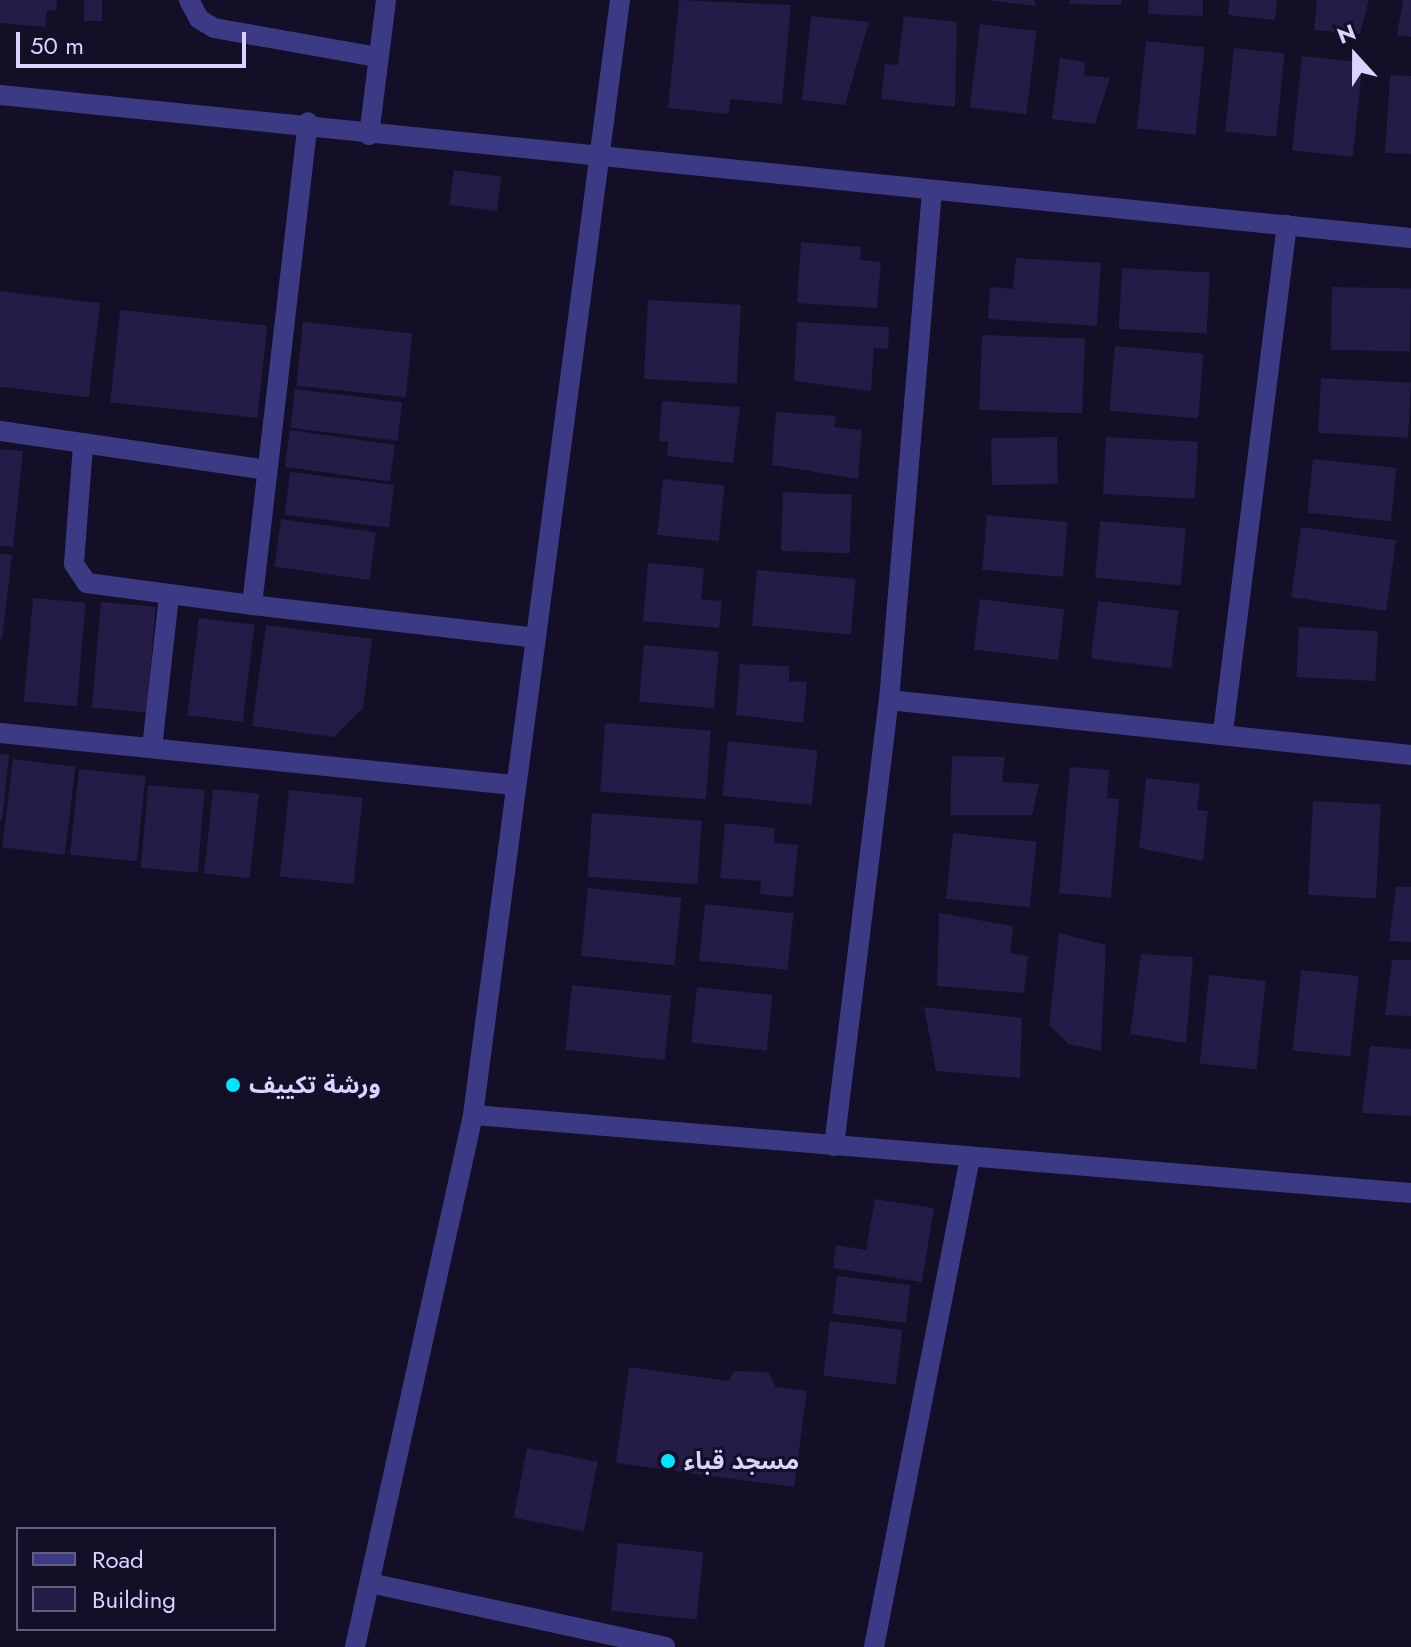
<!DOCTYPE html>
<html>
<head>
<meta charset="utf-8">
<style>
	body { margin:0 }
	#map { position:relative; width:1411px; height:1647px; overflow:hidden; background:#130f26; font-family:Jost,"Noto Sans Arabic",sans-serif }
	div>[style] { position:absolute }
	.building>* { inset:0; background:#241b47; transform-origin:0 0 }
	.minor>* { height:20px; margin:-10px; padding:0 10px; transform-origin:10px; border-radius:10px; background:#3d3a85 }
	.dots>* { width:22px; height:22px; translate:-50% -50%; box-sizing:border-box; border:4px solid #130f26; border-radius:50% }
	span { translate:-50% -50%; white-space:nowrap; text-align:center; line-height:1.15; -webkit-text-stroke:6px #130f26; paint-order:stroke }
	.poi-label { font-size:24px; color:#d9d4ff; font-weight:700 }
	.left { translate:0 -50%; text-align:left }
	.legend { position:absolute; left:16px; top:1527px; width:260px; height:104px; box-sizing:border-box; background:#130f26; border:2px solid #625e7d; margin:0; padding:10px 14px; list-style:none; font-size:24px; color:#d9d4ff }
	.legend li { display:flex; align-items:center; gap:16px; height:40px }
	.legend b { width:40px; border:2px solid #625e7d }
	.north { position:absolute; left:1315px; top:16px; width:80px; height:80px; -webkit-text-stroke:6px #130f26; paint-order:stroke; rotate:339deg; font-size:22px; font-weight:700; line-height:32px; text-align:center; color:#d9d4ff }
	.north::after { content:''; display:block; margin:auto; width:28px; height:36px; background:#d9d4ff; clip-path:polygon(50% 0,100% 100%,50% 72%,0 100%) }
	.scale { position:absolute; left:16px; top:32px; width:230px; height:36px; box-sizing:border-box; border:4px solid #d9d4ff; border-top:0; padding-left:10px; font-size:24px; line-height:28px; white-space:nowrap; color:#d9d4ff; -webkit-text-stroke:6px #130f26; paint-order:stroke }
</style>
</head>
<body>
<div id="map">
	<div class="building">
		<i style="clip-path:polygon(0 0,57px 0,56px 11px,47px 10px,45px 27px,0 23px)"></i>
		<i style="left:84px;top:0;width:18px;height:21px"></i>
		<i style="clip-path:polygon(679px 0,791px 5px,782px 104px,730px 99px,729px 114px,668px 108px)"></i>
		<i style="clip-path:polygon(987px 0,1035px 0,1035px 6px)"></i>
		<i style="clip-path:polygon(1070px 0,1122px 0,1121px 5px,1069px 4px)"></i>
		<i style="clip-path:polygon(1149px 0,1203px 0,1203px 16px,1148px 14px)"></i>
		<i style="clip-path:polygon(1229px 0,1277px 0,1275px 20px,1228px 15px)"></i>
		<i style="clip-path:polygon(1317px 0,1369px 0,1360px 34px,1314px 30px)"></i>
		<i style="clip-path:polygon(1403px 0,1411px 0,1411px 37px,1397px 35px)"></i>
		<i style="clip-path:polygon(811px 16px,869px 22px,845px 105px,802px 100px)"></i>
		<i style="clip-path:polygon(904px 16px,957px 22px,955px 107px,881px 99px,885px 64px,898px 65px)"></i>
		<i style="left:980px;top:24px;width:57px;height:84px;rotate:7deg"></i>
		<i style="left:1146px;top:41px;width:59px;height:88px;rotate:6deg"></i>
		<i style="left:1234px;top:48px;width:51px;height:84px;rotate:6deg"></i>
		<i style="left:1302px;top:56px;width:61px;height:95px;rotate:6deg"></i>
		<i style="clip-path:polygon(1060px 58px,1085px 62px,1084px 75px,1110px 78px,1095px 124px,1052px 119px)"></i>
		<i style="clip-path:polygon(1390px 75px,1411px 76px,1411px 154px,1385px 153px)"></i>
		<i style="left:454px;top:170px;width:48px;height:35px;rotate:8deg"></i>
		<i style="clip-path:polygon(801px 242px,861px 247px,860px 260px,881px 262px,877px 308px,797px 303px)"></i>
		<i style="clip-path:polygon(1016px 258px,1101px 263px,1097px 326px,988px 319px,990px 287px,1013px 289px)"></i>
		<i style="left:1122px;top:268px;width:88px;height:61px;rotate:3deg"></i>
		<i style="left:1332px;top:287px;width:79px;height:63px;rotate:1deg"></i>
		<i style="left:0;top:291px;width:101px;height:95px;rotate:7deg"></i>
		<i style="left:648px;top:300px;width:93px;height:79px;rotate:3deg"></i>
		<i style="left:120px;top:310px;width:148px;height:93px;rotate:6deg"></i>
		<i style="left:303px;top:322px;width:110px;height:64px;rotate:6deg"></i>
		<i style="clip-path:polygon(797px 322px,889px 327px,888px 349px,874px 348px,871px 391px,794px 381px)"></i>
		<i style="left:982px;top:335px;width:103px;height:75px;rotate:2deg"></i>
		<i style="left:1115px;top:346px;width:89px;height:65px;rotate:5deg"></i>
		<i style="left:1321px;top:378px;width:90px;height:55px;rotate:3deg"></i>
		<i style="left:295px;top:389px;width:108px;height:39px;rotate:7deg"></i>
		<i style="clip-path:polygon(662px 401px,740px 407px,733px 463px,667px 456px,668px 442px,659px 441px)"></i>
		<i style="clip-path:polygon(776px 412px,836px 416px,834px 427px,862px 430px,858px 479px,772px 465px)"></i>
		<i style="left:290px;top:430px;width:106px;height:37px;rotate:8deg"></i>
		<i style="left:1057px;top:437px;width:47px;height:66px;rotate:89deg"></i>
		<i style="left:1106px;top:437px;width:92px;height:57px;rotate:3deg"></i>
		<i style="clip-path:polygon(0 449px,23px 451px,13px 547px,0 546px)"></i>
		<i style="left:1313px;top:459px;width:84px;height:54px;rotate:6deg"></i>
		<i style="left:290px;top:472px;width:105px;height:43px;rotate:7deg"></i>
		<i style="left:663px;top:479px;width:62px;height:56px;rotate:6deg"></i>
		<i style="left:783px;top:492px;width:69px;height:59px;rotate:2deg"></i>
		<i style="left:987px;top:515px;width:81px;height:55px;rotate:5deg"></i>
		<i style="left:281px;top:519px;width:96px;height:48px;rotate:8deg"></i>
		<i style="left:1100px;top:521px;width:86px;height:57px;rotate:5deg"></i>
		<i style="left:1301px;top:527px;width:96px;height:71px;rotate:8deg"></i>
		<i style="clip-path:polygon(0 553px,12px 555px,2px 639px,0 639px)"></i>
		<i style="clip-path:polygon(648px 563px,704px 568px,701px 599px,722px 601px,719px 628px,643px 621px)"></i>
		<i style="left:757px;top:570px;width:99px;height:56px;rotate:5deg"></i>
		<i style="left:33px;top:598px;width:53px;height:104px;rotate:5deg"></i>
		<i style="left:980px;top:599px;width:85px;height:51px;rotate:7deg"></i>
		<i style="left:1098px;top:601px;width:81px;height:58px;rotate:7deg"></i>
		<i style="left:101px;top:602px;width:55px;height:106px;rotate:5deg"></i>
		<i style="left:199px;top:618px;width:56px;height:98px;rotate:7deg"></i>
		<i style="clip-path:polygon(266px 625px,372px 639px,363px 708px,334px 737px,252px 726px)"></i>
		<i style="left:1299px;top:627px;width:79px;height:50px;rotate:3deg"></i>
		<i style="left:644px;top:645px;width:75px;height:57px;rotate:5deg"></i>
		<i style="clip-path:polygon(740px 664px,789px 666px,789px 681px,807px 682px,803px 723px,736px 715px)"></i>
		<i style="left:605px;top:723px;width:106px;height:69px;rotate:4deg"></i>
		<i style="left:728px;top:741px;width:90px;height:55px;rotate:6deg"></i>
		<i style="clip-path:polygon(0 754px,9px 755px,2px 821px,0 821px)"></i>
		<i style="clip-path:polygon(952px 756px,1005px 757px,1002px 782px,1039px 784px,1032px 815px,950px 815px)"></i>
		<i style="left:13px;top:759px;width:63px;height:89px;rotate:7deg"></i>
		<i style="clip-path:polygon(1070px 767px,1109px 770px,1107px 798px,1119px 799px,1111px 898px,1059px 893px)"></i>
		<i style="left:79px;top:769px;width:67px;height:86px;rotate:6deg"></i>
		<i style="clip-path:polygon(1146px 778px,1200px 784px,1197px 810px,1208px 811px,1203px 861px,1139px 848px)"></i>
		<i style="left:148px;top:785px;width:57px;height:83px;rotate:5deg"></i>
		<i style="left:213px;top:789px;width:46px;height:85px;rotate:6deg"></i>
		<i style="left:289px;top:790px;width:74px;height:87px;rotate:6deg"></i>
		<i style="left:1313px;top:801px;width:68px;height:94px;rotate:3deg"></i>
		<i style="left:592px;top:813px;width:110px;height:64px;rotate:4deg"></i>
		<i style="clip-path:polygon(725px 823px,775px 828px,774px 843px,798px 845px,793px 897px,760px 894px,761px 881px,720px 878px)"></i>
		<i style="left:953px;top:833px;width:84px;height:66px;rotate:6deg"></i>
		<i style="clip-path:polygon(1396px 887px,1411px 887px,1411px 942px,1389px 941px)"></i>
		<i style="left:588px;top:888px;width:94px;height:68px;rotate:6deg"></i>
		<i style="left:705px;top:904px;width:89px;height:57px;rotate:6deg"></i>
		<i style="clip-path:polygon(939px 913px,1013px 926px,1010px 953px,1028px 956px,1024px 993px,937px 986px)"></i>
		<i style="clip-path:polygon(1059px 933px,1106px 945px,1101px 1051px,1069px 1044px,1049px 1025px)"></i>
		<i style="clip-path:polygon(1141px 954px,1193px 957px,1186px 1043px,1130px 1034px)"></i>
		<i style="clip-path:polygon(1392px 960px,1411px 960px,1411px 1016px,1385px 1015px)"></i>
		<i style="left:1301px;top:970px;width:58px;height:81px;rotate:6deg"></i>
		<i style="left:1209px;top:975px;width:57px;height:89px;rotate:6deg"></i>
		<i style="left:572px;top:985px;width:100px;height:65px;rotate:6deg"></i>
		<i style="left:697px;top:987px;width:76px;height:56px;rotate:6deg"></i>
		<i style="clip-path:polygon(924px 1007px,1022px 1018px,1020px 1078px,936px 1071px)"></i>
		<i style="clip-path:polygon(1370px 1046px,1411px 1049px,1411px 1116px,1362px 1113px)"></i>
		<i style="clip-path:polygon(875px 1199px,934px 1208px,922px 1282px,833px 1268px,836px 1245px,866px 1250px)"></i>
		<i style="left:837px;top:1276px;width:74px;height:38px;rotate:7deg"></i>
		<i style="left:830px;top:1321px;width:73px;height:55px;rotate:7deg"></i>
		<i style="clip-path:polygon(629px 1367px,729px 1381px,734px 1371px,768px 1372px,776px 1387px,807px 1391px,794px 1487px,616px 1463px)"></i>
		<i style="left:527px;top:1448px;width:72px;height:71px;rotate:11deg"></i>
		<i style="left:618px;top:1543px;width:86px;height:68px;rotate:6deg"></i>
	</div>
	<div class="minor">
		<i style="left:189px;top:0;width:21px;rotate:62deg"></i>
		<i style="left:199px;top:19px;width:17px;rotate:31deg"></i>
		<i style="left:214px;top:28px;width:165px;rotate:10.1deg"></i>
		<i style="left:0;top:95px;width:1418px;rotate:5.79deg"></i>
		<i style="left:369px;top:135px;width:136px;rotate:-82.8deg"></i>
		<i style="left:0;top:431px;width:269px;rotate:8.3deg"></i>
		<i style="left:83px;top:446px;width:118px;rotate:94.4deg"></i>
		<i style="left:74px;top:564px;width:23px;rotate:56deg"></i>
		<i style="left:87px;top:583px;width:166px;rotate:7.6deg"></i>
		<i style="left:252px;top:605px;width:486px;rotate:-83.4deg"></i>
		<i style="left:252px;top:605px;width:286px;rotate:6.6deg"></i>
		<i style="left:889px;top:700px;width:525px;rotate:6.01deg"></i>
		<i style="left:1223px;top:732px;width:511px;rotate:-82.81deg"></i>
		<i style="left:0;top:733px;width:517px;rotate:5.78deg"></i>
		<i style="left:152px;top:748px;width:152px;rotate:-83.6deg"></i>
		<i style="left:473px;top:1115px;width:941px;rotate:4.75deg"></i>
		<i style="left:834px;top:1146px;width:449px;rotate:-83deg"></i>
		<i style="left:889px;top:700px;width:511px;rotate:-85.17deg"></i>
		<i style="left:370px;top:1583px;width:302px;rotate:12.2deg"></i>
		<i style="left:355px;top:1647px;width:545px;rotate:-77.49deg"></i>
		<i style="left:473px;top:1115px;width:1125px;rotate:-82.49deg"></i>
		<i style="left:874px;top:1647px;width:498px;rotate:-78.9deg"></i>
	</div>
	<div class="dots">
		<i style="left:233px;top:1085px;background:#00e5ff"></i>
		<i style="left:668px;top:1461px;background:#00e5ff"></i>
	</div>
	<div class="poi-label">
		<span class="left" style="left:249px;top:1085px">ورشة تكييف</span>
		<span class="left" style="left:684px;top:1461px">مسجد قباء</span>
	</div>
	<ul class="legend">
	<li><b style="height:10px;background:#3d3a85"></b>Road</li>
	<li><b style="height:22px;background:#241b47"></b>Building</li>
	</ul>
	<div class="north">N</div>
	<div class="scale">50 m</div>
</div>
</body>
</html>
